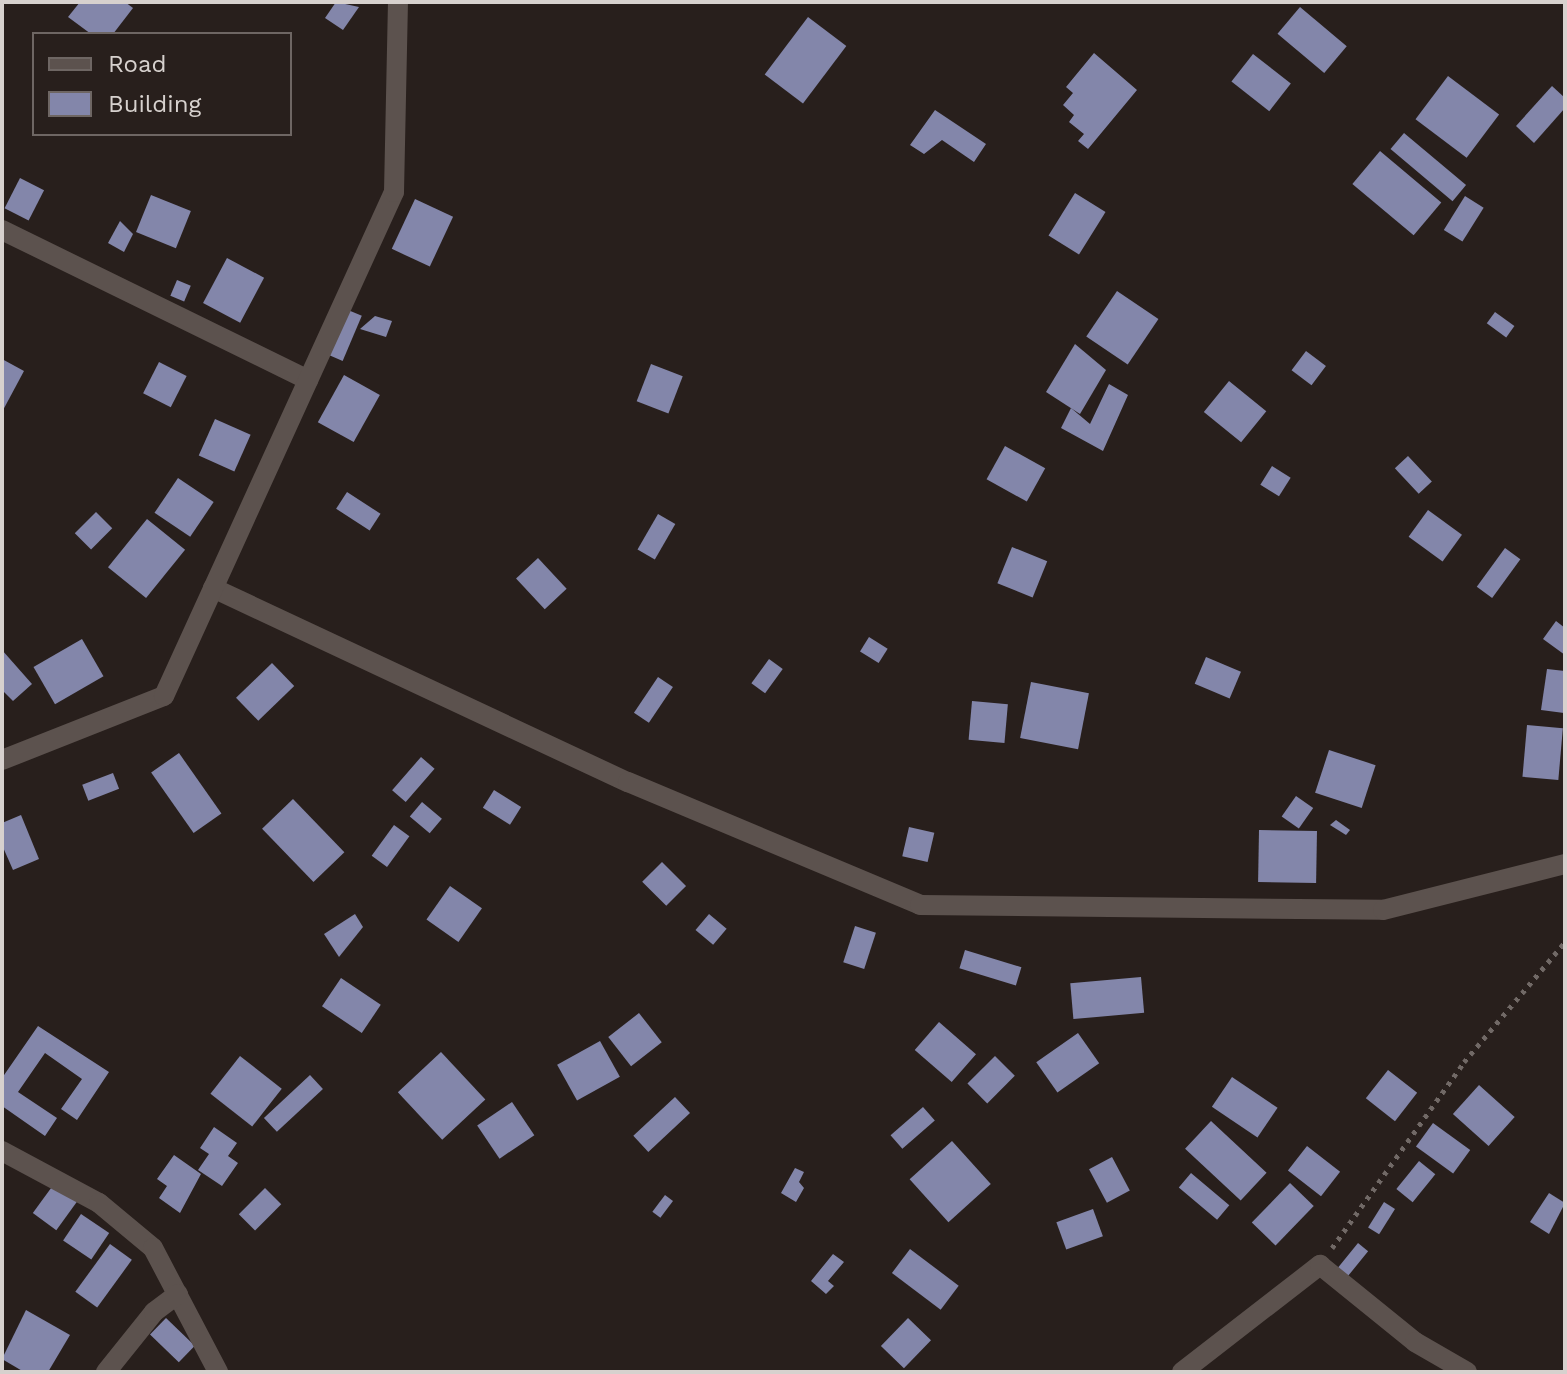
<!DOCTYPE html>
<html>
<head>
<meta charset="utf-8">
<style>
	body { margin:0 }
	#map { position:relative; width:1567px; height:1374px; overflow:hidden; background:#281f1c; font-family:"Work Sans",sans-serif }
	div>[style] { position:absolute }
	.building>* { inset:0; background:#8386aa; transform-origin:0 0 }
	.path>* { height:5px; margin-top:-2.5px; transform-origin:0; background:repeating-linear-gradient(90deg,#716966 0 4px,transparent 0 10px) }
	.minor>* { height:20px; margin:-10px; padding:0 10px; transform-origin:10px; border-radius:10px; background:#5c524e }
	span { translate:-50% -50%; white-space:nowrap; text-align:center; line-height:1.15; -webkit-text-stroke:8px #281f1c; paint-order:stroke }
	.frame { position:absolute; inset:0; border:4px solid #d7d1ce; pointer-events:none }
	.legend { position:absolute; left:32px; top:32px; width:260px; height:104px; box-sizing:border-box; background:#281f1c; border:2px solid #6e6663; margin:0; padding:10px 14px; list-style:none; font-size:24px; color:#d7d1ce }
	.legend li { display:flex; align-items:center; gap:16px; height:40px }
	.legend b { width:40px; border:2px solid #6e6663 }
</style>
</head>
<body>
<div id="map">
	<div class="building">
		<i style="clip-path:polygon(80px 2px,125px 2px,133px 8px,113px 34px,91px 34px,68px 17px)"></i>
		<i style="clip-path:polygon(336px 2px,359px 7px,343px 30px,325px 18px)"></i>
		<i style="left:1300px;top:7px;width:61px;height:35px;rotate:40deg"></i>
		<i style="left:808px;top:17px;width:48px;height:72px;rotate:37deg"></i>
		<i style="clip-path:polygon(1094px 53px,1137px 90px,1088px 149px,1078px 141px,1084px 134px,1069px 122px,1074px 115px,1063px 105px,1073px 93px,1066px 87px)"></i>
		<i style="left:1253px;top:54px;width:48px;height:35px;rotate:38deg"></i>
		<i style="left:1448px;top:76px;width:64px;height:54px;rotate:37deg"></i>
		<i style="clip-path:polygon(1552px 86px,1565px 98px,1565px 108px,1534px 143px,1516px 126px)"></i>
		<i style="clip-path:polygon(935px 110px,986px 144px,974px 162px,942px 140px,924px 154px,910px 145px)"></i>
		<i style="left:1404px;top:133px;width:81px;height:21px;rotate:40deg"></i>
		<i style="left:1380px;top:151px;width:80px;height:43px;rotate:40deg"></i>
		<i style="left:20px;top:178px;width:27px;height:34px;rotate:27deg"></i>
		<i style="left:1075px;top:193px;width:36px;height:50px;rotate:32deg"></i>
		<i style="left:151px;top:195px;width:43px;height:40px;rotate:22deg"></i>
		<i style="left:1465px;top:196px;width:22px;height:40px;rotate:32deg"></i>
		<i style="left:415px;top:199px;width:42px;height:55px;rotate:25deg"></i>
		<i style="clip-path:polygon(120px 221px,133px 234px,124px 252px,108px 243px)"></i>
		<i style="left:227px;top:258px;width:42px;height:51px;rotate:28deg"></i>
		<i style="left:177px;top:280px;width:15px;height:17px;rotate:23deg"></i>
		<i style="left:1117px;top:291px;width:50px;height:55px;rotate:34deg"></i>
		<i style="left:348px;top:310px;width:15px;height:49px;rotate:23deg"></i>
		<i style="left:1495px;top:312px;width:24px;height:14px;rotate:36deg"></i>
		<i style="clip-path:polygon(375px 316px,392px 321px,386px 337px,360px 329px)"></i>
		<i style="clip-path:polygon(1075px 344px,1106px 370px,1080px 414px,1046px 392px)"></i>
		<i style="left:1306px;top:351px;width:25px;height:24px;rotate:37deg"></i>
		<i style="clip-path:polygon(2px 359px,24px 371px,2px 412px)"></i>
		<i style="left:159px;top:362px;width:31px;height:35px;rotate:27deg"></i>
		<i style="left:651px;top:364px;width:34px;height:40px;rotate:21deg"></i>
		<i style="left:344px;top:375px;width:41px;height:54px;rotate:29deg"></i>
		<i style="left:1229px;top:381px;width:48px;height:40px;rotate:39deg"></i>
		<i style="clip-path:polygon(1109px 384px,1128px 395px,1103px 451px,1061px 428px,1071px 408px,1090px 424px)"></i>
		<i style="left:215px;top:419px;width:39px;height:40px;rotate:24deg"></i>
		<i style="left:1005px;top:446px;width:46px;height:38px;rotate:29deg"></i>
		<i style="left:1408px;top:456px;width:35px;height:18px;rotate:47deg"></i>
		<i style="left:1272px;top:466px;width:22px;height:22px;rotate:32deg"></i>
		<i style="left:178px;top:478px;width:43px;height:42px;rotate:34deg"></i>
		<i style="left:347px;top:492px;width:40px;height:20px;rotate:33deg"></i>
		<i style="left:1428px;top:510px;width:42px;height:33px;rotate:36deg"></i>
		<i style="left:96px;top:512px;width:23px;height:30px;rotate:45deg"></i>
		<i style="left:658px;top:514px;width:20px;height:41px;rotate:30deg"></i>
		<i style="left:147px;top:519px;width:49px;height:62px;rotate:39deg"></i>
		<i style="left:1012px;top:547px;width:38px;height:39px;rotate:22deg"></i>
		<i style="left:1505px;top:548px;width:19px;height:48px;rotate:36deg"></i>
		<i style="left:538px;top:558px;width:42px;height:30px;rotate:47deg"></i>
		<i style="clip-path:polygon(1556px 621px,1565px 628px,1565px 655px,1543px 639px)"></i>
		<i style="left:869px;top:637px;width:22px;height:17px;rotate:32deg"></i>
		<i style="left:82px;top:639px;width:43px;height:56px;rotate:60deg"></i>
		<i style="clip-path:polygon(2px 650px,32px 684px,13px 701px,2px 690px)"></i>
		<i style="left:1206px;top:657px;width:38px;height:29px;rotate:23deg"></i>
		<i style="left:769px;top:659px;width:17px;height:30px;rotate:36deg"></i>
		<i style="left:272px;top:663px;width:32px;height:50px;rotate:46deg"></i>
		<i style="clip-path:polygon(1547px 669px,1565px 671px,1564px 713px,1541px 710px)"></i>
		<i style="left:658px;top:677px;width:18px;height:43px;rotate:34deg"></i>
		<i style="left:1031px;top:682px;width:59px;height:57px;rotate:11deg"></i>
		<i style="left:972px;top:701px;width:36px;height:39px;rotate:5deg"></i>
		<i style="left:1527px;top:725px;width:36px;height:52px;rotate:5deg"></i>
		<i style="left:1329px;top:750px;width:49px;height:45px;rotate:18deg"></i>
		<i style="left:179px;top:753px;width:74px;height:34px;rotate:55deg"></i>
		<i style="left:421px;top:757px;width:18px;height:44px;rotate:41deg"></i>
		<i style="left:113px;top:773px;width:17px;height:33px;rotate:69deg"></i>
		<i style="left:494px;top:790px;width:32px;height:21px;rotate:32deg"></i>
		<i style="left:1296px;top:796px;width:21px;height:25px;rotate:35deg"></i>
		<i style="left:293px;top:799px;width:74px;height:43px;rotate:46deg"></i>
		<i style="left:422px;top:802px;width:26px;height:19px;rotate:40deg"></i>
		<i style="clip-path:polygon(21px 815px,39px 859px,13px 870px,2px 845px,2px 823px)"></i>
		<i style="clip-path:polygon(1336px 820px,1350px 830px,1346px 835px,1330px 825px)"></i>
		<i style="left:394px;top:825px;width:19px;height:38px;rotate:36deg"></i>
		<i style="left:909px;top:827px;width:26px;height:30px;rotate:13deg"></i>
		<i style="left:1259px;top:830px;width:58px;height:52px;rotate:1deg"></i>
		<i style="left:662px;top:862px;width:34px;height:28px;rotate:45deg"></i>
		<i style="left:450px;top:886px;width:39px;height:41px;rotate:35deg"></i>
		<i style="clip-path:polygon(355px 914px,363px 927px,339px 957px,324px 934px)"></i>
		<i style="left:709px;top:914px;width:23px;height:21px;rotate:40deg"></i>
		<i style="left:855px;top:926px;width:22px;height:38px;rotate:18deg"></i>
		<i style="left:965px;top:950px;width:59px;height:19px;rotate:17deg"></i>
		<i style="left:1141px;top:977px;width:36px;height:71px;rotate:85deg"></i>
		<i style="left:341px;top:978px;width:48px;height:34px;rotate:34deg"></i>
		<i style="left:639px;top:1013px;width:37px;height:39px;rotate:52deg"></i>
		<i style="left:939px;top:1022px;width:49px;height:37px;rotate:41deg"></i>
		<i style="clip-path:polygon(38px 1026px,109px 1072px,77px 1120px,61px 1109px,82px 1079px,45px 1053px,18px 1092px,57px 1118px,45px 1136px,2px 1106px,2px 1078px)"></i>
		<i style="left:1078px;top:1033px;width:37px;height:51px;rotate:55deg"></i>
		<i style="left:600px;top:1041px;width:41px;height:49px;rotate:61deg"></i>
		<i style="left:441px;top:1052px;width:65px;height:59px;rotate:47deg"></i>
		<i style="left:240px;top:1056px;width:53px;height:48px;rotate:38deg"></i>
		<i style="left:995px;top:1056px;width:28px;height:39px;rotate:45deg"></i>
		<i style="left:1388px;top:1070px;width:37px;height:36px;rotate:38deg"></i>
		<i style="left:310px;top:1075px;width:19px;height:63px;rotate:47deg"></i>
		<i style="left:1232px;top:1077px;width:55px;height:36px;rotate:34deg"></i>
		<i style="left:1479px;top:1085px;width:48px;height:39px;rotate:42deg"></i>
		<i style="left:675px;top:1097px;width:22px;height:57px;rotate:47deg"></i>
		<i style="left:512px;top:1102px;width:40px;height:42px;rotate:56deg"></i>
		<i style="left:923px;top:1107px;width:18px;height:43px;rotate:49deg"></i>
		<i style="left:1211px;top:1121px;width:76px;height:38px;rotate:43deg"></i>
		<i style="left:1433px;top:1123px;width:46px;height:29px;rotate:36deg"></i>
		<i style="clip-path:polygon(214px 1127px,237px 1143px,228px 1156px,238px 1163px,222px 1186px,198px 1170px,209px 1154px,200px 1148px)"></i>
		<i style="left:952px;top:1141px;width:58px;height:57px;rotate:48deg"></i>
		<i style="left:1307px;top:1146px;width:42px;height:31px;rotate:38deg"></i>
		<i style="clip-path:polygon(174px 1155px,201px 1174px,180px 1213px,159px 1198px,167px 1186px,157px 1179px)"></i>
		<i style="left:1112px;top:1157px;width:38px;height:26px;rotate:62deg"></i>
		<i style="left:1419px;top:1161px;width:21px;height:36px;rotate:39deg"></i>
		<i style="clip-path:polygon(795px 1168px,804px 1172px,799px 1182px,804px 1188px,796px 1202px,781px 1193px)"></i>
		<i style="left:1191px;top:1173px;width:50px;height:19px;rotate:40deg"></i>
		<i style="left:1290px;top:1183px;width:33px;height:55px;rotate:44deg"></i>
		<i style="left:54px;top:1184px;width:29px;height:36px;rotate:36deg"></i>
		<i style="left:265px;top:1188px;width:23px;height:37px;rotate:45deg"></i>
		<i style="clip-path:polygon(1549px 1193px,1565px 1203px,1549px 1234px,1530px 1222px)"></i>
		<i style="left:665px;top:1195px;width:10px;height:21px;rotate:37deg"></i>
		<i style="left:1384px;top:1202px;width:13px;height:30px;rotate:32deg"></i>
		<i style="left:1093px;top:1209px;width:29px;height:39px;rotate:70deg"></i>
		<i style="left:81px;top:1214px;width:34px;height:32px;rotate:34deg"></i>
		<i style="left:1358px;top:1243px;width:13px;height:32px;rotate:39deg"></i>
		<i style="left:110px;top:1244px;width:27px;height:59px;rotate:36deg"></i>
		<i style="left:910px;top:1249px;width:61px;height:30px;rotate:37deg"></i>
		<i style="clip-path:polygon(833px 1254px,844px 1262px,828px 1281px,834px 1286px,826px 1294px,811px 1281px)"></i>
		<i style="clip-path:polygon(26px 1310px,70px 1335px,48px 1372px,24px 1372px,2px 1359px)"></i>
		<i style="left:166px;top:1318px;width:40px;height:23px;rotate:44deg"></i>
		<i style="left:908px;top:1318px;width:32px;height:39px;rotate:44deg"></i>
	</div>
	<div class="path">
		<i style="left:1332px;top:1248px;width:228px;rotate:-54.6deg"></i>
		<i style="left:1464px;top:1062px;width:157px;rotate:-49.9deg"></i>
	</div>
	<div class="minor">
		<i style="left:2px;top:230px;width:341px;rotate:26.1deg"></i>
		<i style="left:213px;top:588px;width:458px;rotate:25.1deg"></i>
		<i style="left:628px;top:782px;width:317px;rotate:22.8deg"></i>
		<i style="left:920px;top:905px;width:463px;rotate:0.6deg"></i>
		<i style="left:1383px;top:910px;width:188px;rotate:-14.2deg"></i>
		<i style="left:2px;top:760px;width:174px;rotate:-21.6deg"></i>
		<i style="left:164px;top:696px;width:554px;rotate:-65.47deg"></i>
		<i style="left:394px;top:192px;width:190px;rotate:-88.8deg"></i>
		<i style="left:2px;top:1151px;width:110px;rotate:28.2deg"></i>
		<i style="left:99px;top:1203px;width:70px;rotate:39.8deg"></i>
		<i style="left:153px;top:1248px;width:140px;rotate:62.3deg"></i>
		<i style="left:106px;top:1372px;width:77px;rotate:-51.3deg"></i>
		<i style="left:154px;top:1312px;width:30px;rotate:-37deg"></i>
		<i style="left:1182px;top:1372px;width:175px;rotate:-37.8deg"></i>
		<i style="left:1320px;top:1265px;width:122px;rotate:39deg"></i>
		<i style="left:1415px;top:1342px;width:60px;rotate:30deg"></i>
	</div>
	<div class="frame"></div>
	<ul class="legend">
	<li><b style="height:10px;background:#5c524e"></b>Road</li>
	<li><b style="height:22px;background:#8386aa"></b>Building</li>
	</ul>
</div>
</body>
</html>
